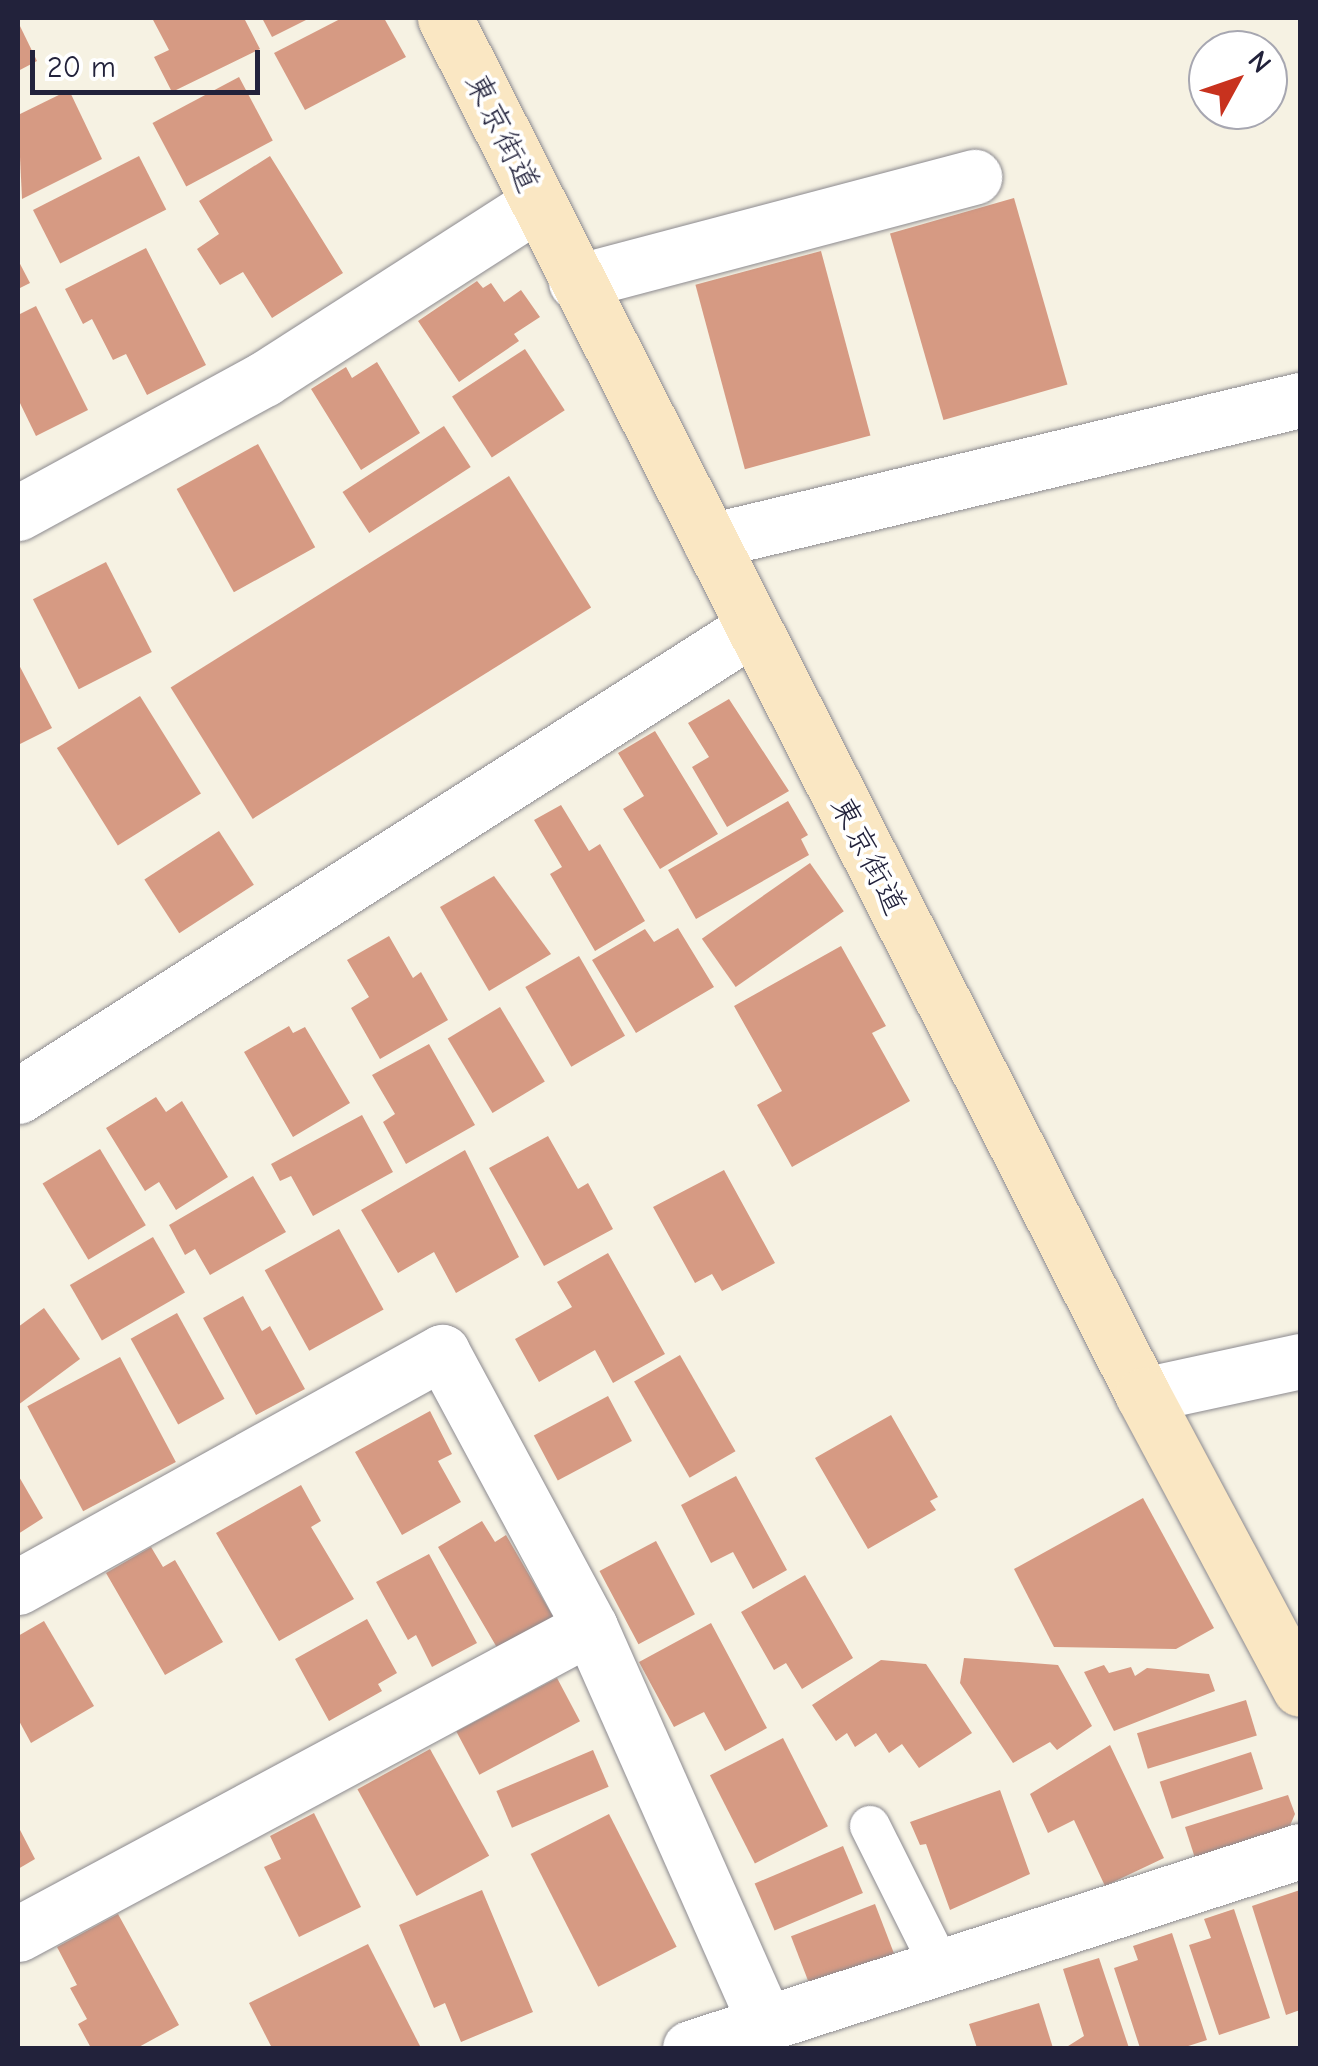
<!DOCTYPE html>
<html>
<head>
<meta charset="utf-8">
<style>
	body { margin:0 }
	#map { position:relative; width:1318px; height:2066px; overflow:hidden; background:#f6f2e3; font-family:"Comic Neue","Klee One",sans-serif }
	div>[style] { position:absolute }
	.building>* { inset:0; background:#d69a83; transform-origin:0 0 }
	.roads { filter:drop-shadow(0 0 2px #8c8a8f) drop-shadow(0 0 2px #8c8a8f) }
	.lane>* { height:40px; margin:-20px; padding:0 20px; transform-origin:20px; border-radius:20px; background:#fff }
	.street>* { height:55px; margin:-27.5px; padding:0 27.5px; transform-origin:27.5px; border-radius:27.5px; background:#fff }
	.secondary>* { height:55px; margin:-27.5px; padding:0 27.5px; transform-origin:27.5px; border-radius:27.5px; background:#fae7c3 }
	span { translate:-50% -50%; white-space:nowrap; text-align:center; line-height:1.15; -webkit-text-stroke:8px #fff; paint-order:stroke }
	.street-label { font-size:32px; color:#22223b }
	.frame { position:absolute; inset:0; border:20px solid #22223b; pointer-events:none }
	.north { position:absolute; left:1188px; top:30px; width:100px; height:100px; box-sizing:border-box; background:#fff; border:2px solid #a7a7b1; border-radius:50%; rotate:50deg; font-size:28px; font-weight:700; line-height:40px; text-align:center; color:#22223b }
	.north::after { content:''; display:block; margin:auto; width:35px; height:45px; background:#c8321e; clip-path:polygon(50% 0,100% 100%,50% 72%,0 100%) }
	.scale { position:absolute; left:30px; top:50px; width:230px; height:45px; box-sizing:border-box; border:5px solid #22223b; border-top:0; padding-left:12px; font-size:30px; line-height:35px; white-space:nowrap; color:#22223b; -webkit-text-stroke:8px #fff; paint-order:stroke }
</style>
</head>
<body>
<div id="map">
	<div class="building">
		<i style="clip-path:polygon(152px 18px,244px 18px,260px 49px,172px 92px,154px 57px,169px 50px)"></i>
		<i style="clip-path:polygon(262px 18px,310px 18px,272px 37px)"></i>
		<i style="clip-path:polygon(342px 18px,384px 18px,406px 57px,305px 110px,274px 53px)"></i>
		<i style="clip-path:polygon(18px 22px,37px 61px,18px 71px)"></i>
		<i style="left:239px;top:77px;width:72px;height:98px;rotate:62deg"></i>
		<i style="clip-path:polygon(69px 90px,102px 159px,22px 199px,18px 115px)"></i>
		<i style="left:139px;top:156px;width:60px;height:119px;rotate:63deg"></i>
		<i style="clip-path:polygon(270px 156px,343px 273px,272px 318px,243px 272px,220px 285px,197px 249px,219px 234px,199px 201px)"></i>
		<i style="left:1014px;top:198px;width:194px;height:129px;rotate:74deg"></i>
		<i style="clip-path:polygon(146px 248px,206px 365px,147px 395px,126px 354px,113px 360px,92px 319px,83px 324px,65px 289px)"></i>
		<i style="left:821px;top:251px;width:191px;height:130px;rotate:75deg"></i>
		<i style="clip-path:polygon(18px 260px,30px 283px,18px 289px)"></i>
		<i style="clip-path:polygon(477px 281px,483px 288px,491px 283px,504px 302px,521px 290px,540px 317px,514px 334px,519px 341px,459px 382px,418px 321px)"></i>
		<i style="clip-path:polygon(36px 306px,88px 410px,36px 436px,18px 399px,18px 315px)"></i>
		<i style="left:525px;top:349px;width:73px;height:87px;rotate:57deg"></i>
		<i style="clip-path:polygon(377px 362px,420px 433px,361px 470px,311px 389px,346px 367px,352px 378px)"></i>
		<i style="left:444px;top:426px;width:49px;height:121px;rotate:57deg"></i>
		<i style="left:258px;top:444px;width:118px;height:93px;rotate:61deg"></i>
		<i style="left:509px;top:476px;width:155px;height:399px;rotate:58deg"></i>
		<i style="left:106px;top:562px;width:101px;height:82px;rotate:63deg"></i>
		<i style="clip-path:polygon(18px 663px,52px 728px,18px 745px)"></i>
		<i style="left:140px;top:696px;width:115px;height:98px;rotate:58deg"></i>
		<i style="clip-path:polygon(729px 699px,789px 791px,727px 827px,692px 767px,709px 757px,688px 723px)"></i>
		<i style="clip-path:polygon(655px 731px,718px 834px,660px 869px,623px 809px,644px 796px,618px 753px)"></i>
		<i style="clip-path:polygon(788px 801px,808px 835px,801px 839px,809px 855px,696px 919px,668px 870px)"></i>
		<i style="clip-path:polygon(561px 805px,589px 851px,600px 844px,645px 921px,595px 951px,550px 874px,562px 867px,534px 820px)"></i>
		<i style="left:219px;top:831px;width:64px;height:89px;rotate:57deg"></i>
		<i style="left:810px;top:863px;width:59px;height:132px;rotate:55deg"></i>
		<i style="clip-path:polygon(494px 876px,551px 954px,489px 991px,440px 907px)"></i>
		<i style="clip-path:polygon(678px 928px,714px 987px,636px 1033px,592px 960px,645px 929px,654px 942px)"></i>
		<i style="clip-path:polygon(389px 936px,413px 978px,421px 972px,448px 1020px,380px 1059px,351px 1008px,369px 997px,347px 960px)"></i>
		<i style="clip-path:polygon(841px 946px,886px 1026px,872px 1033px,910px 1101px,792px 1167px,757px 1105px,782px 1091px,734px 1006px)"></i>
		<i style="left:579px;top:956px;width:92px;height:62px;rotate:60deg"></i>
		<i style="left:500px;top:1007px;width:87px;height:61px;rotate:59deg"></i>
		<i style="clip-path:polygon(289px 1026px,293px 1033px,305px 1027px,350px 1103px,293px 1137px,244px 1052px)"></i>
		<i style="clip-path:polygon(429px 1044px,475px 1125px,406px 1164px,383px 1122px,395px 1114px,372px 1075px)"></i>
		<i style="clip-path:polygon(156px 1097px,166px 1112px,182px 1101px,228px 1177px,176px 1210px,159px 1182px,145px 1191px,106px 1128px)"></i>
		<i style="clip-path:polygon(362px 1115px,393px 1172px,313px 1216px,291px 1176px,280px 1181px,271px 1164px)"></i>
		<i style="clip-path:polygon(548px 1136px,578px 1189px,588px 1183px,613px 1229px,544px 1266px,489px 1168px)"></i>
		<i style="left:100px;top:1149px;width:89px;height:67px;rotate:59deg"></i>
		<i style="clip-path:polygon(465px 1150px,519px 1257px,456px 1293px,434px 1252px,398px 1273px,361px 1210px)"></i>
		<i style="clip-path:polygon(724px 1170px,775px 1263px,722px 1291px,712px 1274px,695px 1283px,653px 1207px)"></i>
		<i style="clip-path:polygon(253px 1176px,286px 1232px,210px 1275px,195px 1249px,185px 1255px,169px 1225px)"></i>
		<i style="left:339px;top:1229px;width:92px;height:85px;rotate:61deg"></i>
		<i style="left:153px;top:1237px;width:64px;height:96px;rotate:60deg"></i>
		<i style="clip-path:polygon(608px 1253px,665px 1354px,613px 1383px,595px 1350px,539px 1382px,515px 1339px,572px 1307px,557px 1282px)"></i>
		<i style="clip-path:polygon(243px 1296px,262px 1331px,270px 1326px,305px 1389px,256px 1415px,203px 1318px)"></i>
		<i style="clip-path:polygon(44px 1308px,80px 1359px,18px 1405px,18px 1327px)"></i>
		<i style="left:177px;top:1313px;width:98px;height:53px;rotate:61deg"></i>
		<i style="left:680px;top:1355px;width:111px;height:53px;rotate:60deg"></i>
		<i style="left:120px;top:1357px;width:119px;height:105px;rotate:62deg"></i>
		<i style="left:608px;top:1396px;width:51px;height:84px;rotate:62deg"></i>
		<i style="clip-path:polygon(430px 1411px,452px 1454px,438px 1461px,461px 1502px,402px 1535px,355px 1452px)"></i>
		<i style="clip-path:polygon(891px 1415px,938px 1497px,930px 1501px,936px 1510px,868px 1549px,815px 1458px)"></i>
		<i style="clip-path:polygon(18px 1475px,43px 1518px,18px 1534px)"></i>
		<i style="clip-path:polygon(736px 1476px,787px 1570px,753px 1589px,733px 1552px,711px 1563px,681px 1505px)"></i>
		<i style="clip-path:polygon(301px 1485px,321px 1521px,311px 1527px,354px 1599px,279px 1641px,216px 1533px)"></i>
		<i style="clip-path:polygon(1143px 1498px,1214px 1628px,1176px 1649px,1054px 1647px,1014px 1569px)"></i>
		<i style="clip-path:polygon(482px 1521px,495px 1542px,506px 1535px,555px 1620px,499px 1651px,438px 1547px)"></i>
		<i style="left:656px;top:1541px;width:83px;height:64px;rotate:62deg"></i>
		<i style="clip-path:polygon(151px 1547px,163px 1567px,175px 1560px,223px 1642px,165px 1675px,106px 1573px)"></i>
		<i style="clip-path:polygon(429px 1554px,477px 1643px,432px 1667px,416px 1635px,408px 1640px,376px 1582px)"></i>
		<i style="clip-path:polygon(805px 1575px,853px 1658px,802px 1689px,786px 1663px,774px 1670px,741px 1612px)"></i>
		<i style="clip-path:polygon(367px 1619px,397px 1673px,378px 1684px,382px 1691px,329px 1721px,295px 1659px)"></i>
		<i style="clip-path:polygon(44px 1621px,94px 1706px,31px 1743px,18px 1719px,18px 1636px)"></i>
		<i style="clip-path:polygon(711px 1623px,767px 1728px,725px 1751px,704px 1712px,674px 1727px,639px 1662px)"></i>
		<i style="clip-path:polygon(964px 1658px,1058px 1665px,1092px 1726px,1057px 1750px,1050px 1742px,1013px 1763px,960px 1683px)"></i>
		<i style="clip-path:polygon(881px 1660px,926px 1664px,972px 1733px,919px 1768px,902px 1744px,889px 1753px,876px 1733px,855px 1747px,847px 1733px,836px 1741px,812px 1705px)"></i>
		<i style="clip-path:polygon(1104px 1665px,1109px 1673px,1131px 1667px,1135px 1676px,1147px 1668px,1209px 1674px,1215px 1691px,1114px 1731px,1084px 1672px)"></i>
		<i style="left:557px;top:1678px;width:49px;height:114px;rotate:62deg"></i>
		<i style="left:1246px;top:1700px;width:37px;height:114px;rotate:73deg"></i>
		<i style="left:783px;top:1738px;width:99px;height:82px;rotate:63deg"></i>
		<i style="clip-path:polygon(1110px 1745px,1164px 1858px,1105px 1886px,1074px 1820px,1048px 1833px,1030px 1794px)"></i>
		<i style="left:430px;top:1749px;width:122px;height:83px;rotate:61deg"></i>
		<i style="left:593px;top:1750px;width:40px;height:105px;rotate:67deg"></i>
		<i style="left:1251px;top:1752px;width:39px;height:96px;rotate:72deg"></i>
		<i style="clip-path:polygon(1000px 1790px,1030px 1874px,950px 1910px,926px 1844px,920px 1845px,910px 1822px)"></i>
		<i style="clip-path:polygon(1288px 1795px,1295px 1814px,1288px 1830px,1195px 1858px,1185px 1827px)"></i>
		<i style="clip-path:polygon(314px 1813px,361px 1907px,299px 1937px,264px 1867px,281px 1859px,270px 1836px)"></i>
		<i style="left:609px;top:1814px;width:149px;height:88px;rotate:63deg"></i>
		<i style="clip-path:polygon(18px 1826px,35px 1859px,18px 1869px)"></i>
		<i style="left:843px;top:1846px;width:51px;height:96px;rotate:67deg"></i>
		<i style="clip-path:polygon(482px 1890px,533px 2012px,461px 2042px,445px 2003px,434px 2008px,399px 1925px)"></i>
		<i style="clip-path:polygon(1300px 1890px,1300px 2010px,1286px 2015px,1252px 1906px)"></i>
		<i style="left:875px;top:1904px;width:55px;height:90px;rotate:69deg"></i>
		<i style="clip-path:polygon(1234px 1909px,1270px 2018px,1219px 2035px,1189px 1945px,1211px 1938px,1204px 1919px)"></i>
		<i style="clip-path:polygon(118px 1914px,179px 2025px,137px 2048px,91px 2048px,78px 2024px,87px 2019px,70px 1988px,77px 1985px,57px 1947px)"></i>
		<i style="clip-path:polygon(1172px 1933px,1207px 2040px,1182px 2048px,1140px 2048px,1114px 1968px,1138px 1960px,1133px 1946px)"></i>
		<i style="clip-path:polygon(368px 1944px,421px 2048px,272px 2048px,249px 2003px)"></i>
		<i style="clip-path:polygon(1099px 1958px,1129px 2048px,1065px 2048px,1084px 2036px,1063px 1969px)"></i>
		<i style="clip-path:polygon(1039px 2003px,1053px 2048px,977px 2048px,969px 2024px)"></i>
	</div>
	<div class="roads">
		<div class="lane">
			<i style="left:870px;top:1826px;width:157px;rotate:63.4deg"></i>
		</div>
		<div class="street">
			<i style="left:576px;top:282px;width:412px;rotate:-14.8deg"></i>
			<i style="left:18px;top:513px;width:280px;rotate:-28.6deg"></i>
			<i style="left:264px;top:379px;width:324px;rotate:-32.7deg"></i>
			<i style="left:710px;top:541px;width:607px;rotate:-13.44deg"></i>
			<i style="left:18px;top:1096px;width:869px;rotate:-32.5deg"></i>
			<i style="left:1143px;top:1395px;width:161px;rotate:-12.2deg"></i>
			<i style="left:18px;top:1587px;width:485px;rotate:-29deg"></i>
			<i style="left:442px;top:1352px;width:312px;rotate:61.7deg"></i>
			<i style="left:18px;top:1934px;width:649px;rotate:-28.22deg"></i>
			<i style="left:590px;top:1627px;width:432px;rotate:66.1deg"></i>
			<i style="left:690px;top:2048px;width:641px;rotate:-17.9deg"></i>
		</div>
		<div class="secondary">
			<i style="left:445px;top:18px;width:1544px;rotate:63.12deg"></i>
			<i style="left:1143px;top:1395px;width:333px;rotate:61.9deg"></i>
		</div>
	</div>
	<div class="street-label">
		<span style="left:502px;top:133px;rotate:64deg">東京街道</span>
		<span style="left:868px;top:856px;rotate:63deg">東京街道</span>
	</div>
	<div class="frame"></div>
	<div class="north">N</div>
	<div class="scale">20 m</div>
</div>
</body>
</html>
